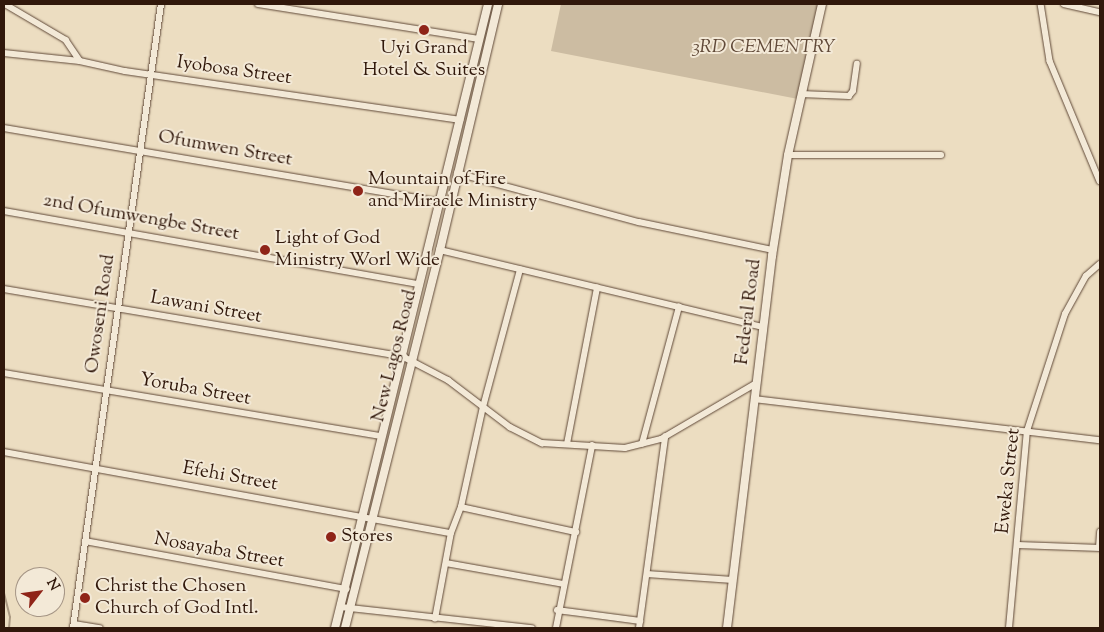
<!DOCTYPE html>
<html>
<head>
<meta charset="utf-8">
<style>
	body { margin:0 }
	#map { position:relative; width:1104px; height:632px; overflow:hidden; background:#ecddc1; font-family:"Sorts Mill Goudy",serif }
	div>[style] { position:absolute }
	.green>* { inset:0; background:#ccbca2 }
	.stream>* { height:2px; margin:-1px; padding:0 1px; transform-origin:1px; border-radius:1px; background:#ac9a83 }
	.roads { filter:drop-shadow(0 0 1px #604938) drop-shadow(0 0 1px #604938) }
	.street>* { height:5.5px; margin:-2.75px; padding:0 2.75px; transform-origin:2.75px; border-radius:2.75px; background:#f3e9d7 }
	.secondary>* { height:8px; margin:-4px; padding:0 4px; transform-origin:4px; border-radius:4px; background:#f3e9d7 }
	.dots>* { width:14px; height:14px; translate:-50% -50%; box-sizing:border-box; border:2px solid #f3e9d7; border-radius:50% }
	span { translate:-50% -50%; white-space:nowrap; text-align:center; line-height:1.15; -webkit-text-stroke:4px #f3e9d7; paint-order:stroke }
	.park-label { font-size:19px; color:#604938; font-style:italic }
	.poi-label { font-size:19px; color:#31180b }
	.left { translate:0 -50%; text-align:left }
	.street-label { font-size:19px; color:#31180b }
	.frame { position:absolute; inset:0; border:5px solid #31180b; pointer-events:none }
	.north { position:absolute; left:15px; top:567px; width:50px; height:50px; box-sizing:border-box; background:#f3e9d7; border:1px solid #a59585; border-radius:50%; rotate:60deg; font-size:14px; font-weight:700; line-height:20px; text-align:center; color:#31180b }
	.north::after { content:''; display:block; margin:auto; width:18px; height:22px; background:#8f2418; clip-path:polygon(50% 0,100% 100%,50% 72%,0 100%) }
</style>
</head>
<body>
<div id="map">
	<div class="green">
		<i style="clip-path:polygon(561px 4px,819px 4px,798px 99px,551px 51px)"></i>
	</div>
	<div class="stream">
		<i style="left:4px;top:593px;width:25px;rotate:76deg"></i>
		<i style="left:10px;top:617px;width:11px;rotate:95deg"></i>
	</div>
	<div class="roads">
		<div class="street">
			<i style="left:5px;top:4px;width:71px;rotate:30.5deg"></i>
			<i style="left:66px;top:40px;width:25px;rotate:56deg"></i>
			<i style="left:258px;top:4px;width:224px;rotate:9deg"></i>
			<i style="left:1041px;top:4px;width:58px;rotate:81deg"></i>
			<i style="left:1050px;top:61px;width:130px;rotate:67.4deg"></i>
			<i style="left:1064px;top:4px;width:37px;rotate:13deg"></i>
			<i style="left:4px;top:53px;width:76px;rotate:6deg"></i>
			<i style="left:80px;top:61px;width:46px;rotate:12.5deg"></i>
			<i style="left:125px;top:71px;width:339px;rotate:8.3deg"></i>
			<i style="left:801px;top:94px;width:48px;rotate:2.4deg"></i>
			<i style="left:849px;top:96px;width:6px;rotate:-51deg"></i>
			<i style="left:853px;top:91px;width:27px;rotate:-82deg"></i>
			<i style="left:4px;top:128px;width:443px;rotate:9.6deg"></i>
			<i style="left:788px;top:155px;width:153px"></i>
			<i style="left:457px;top:173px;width:188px;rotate:15.1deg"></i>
			<i style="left:639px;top:222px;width:137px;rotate:11.8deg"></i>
			<i style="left:4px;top:211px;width:422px;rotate:10deg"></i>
			<i style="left:440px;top:250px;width:332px;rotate:13.4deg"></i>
			<i style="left:4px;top:289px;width:406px;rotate:9.6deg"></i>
			<i style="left:404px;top:357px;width:50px;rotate:27.6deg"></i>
			<i style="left:448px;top:380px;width:78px;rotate:37.2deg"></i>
			<i style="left:510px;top:427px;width:36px;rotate:27deg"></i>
			<i style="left:542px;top:443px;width:83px;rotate:3.4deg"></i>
			<i style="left:625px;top:448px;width:37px;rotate:-14deg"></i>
			<i style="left:661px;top:439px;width:111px;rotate:-30.3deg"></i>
			<i style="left:4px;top:373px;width:382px;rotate:9.5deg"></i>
			<i style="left:754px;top:399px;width:348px;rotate:6.8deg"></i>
			<i style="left:567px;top:444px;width:159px;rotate:-79.1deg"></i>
			<i style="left:642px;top:444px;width:142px;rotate:-74.9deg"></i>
			<i style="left:4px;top:452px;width:454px;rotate:10.3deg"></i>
			<i style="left:461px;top:507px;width:118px;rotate:12.3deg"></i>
			<i style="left:85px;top:541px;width:266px;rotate:10.4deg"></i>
			<i style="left:1018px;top:545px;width:82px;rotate:2.1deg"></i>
			<i style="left:1099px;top:548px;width:16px;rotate:-86deg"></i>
			<i style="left:446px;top:563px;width:120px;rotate:10.1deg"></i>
			<i style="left:647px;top:574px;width:86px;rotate:4deg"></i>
			<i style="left:341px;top:607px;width:192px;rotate:6.3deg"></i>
			<i style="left:557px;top:610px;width:84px;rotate:7.5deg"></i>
			<i style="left:435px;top:619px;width:87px;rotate:-79.5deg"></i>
			<i style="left:451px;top:533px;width:28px;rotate:-69deg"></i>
			<i style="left:461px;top:507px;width:102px;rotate:-77.6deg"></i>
			<i style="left:483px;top:407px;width:142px;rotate:-74.9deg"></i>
			<i style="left:74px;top:624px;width:26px;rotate:9deg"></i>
			<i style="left:73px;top:628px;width:630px;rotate:-81.97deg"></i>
			<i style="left:556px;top:628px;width:186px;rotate:-78.8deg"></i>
			<i style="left:639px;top:628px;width:193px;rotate:-82.2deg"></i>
			<i style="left:1009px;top:628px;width:198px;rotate:-84.8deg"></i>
			<i style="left:1027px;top:431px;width:123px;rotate:-72deg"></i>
			<i style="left:1065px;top:314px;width:43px;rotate:-61.1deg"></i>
			<i style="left:1086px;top:276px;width:18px;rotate:-41deg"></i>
		</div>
		<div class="secondary">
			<i style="left:335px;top:628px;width:642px;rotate:-76.22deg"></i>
			<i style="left:345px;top:628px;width:390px;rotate:-75.9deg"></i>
			<i style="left:440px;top:250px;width:253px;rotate:-76.7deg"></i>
			<i style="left:727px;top:628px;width:375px;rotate:-83.1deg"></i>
			<i style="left:772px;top:256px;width:102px;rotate:-81deg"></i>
			<i style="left:788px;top:155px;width:155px;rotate:-77.3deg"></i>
		</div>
	</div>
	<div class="dots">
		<i style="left:424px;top:30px;background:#8f2418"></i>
		<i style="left:358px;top:191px;background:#8f2418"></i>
		<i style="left:265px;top:250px;background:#8f2418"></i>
		<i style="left:331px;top:537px;background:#8f2418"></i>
		<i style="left:85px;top:598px;background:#8f2418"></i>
	</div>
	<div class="park-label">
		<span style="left:764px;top:48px">3RD CEMENTRY</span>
	</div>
	<div class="poi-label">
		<span style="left:424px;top:60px">Uyi Grand<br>Hotel &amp; Suites</span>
		<span class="left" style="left:368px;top:191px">Mountain of Fire<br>and Miracle Ministry</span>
		<span class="left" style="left:275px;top:250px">Light of God<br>Ministry Worl Wide</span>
		<span class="left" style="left:341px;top:537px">Stores</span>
		<span class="left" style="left:95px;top:598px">Christ the Chosen<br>Church of God Intl.</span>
	</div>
	<div class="street-label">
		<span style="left:234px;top:71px;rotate:8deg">Iyobosa Street</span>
		<span style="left:225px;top:149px;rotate:10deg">Ofumwen Street</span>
		<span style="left:141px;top:218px;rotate:10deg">2nd Ofumwengbe Street</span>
		<span style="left:206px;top:308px;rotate:10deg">Lawani Street</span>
		<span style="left:749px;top:312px;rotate:-83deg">Federal Road</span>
		<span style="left:101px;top:314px;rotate:-82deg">Owoseni Road</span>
		<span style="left:395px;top:356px;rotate:-76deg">New Lagos Road</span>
		<span style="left:195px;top:390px;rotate:10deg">Yoruba Street</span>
		<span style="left:230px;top:477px;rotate:10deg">Efehi Street</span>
		<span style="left:1009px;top:481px;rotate:-84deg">Eweka Street</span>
		<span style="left:219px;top:551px;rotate:10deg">Nosayaba Street</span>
	</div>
	<div class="frame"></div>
	<div class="north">N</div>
</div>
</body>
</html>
